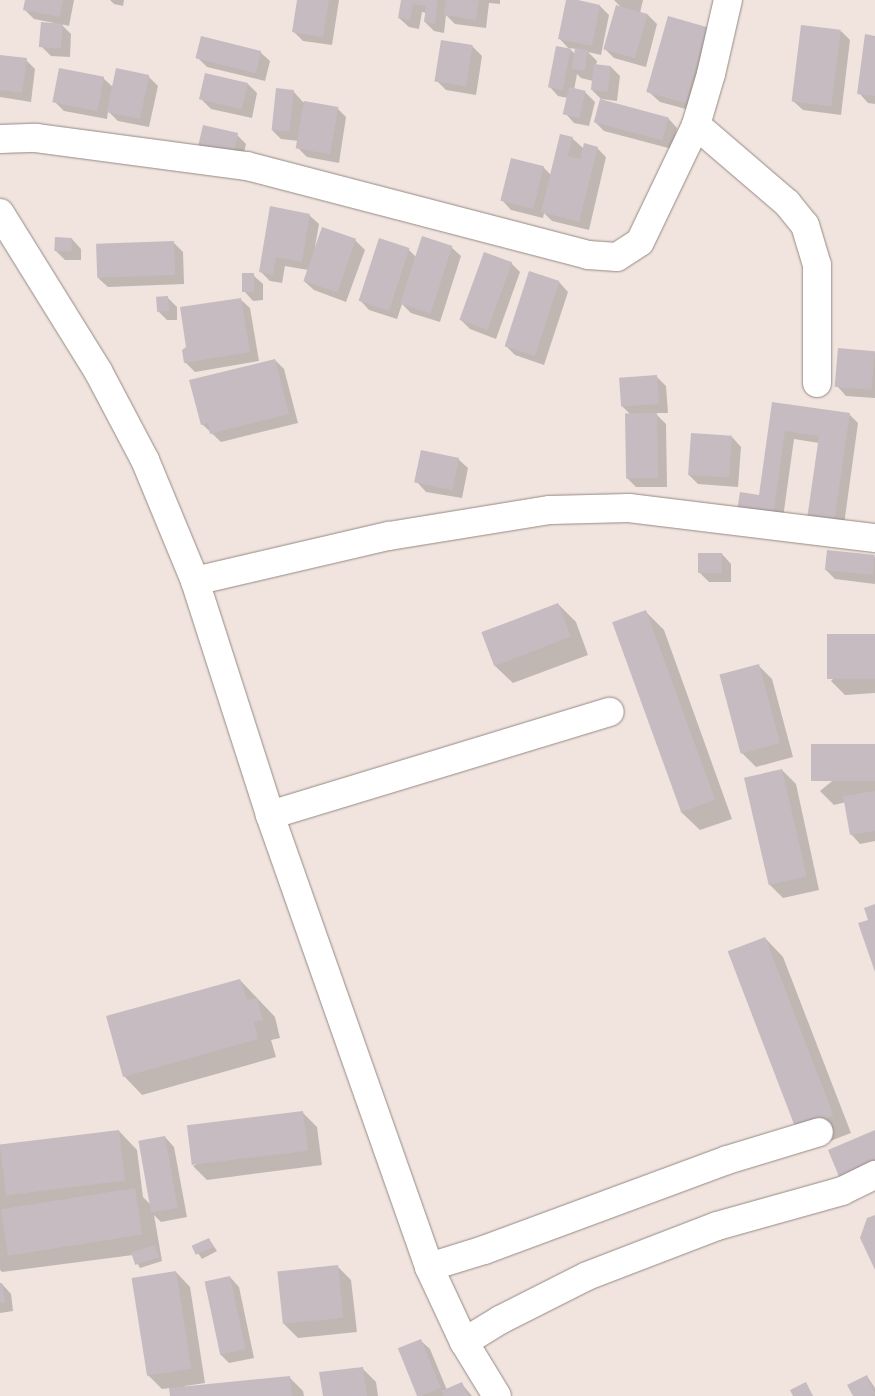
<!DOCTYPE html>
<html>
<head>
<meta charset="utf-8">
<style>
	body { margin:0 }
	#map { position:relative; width:875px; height:1396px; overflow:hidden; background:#f1e4df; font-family:Barlow,sans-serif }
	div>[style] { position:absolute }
	.shadow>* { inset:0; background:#0003 }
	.building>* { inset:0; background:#c6bbc1; transform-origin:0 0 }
	.roads { filter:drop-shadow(0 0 1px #948984) drop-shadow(0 0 1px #948984) }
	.minor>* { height:28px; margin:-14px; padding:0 14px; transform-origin:14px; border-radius:14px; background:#fff }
	.major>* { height:28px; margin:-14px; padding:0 14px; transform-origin:14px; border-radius:14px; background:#fff }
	span { translate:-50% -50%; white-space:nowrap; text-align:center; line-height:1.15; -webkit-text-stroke:4px #f1e4df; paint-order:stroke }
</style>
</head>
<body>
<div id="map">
	<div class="shadow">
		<i style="clip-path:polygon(26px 0,74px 0,69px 26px,61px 24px,71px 34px,70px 57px,51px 56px,41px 46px,54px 23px,34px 19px,24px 9px)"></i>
		<i style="clip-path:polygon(110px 0,124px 0,123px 6px,114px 4px)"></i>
		<i style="clip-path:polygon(298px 0,339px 0,332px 45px,303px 41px,293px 31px)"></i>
		<i style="clip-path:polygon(402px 0,500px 0,500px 4px,489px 3px,486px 28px,455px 24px,446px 15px,444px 33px,434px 31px,425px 22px,426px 13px,422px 12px,419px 29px,409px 27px,399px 18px)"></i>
		<i style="clip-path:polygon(evenodd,567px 0,600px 6px,609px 15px,601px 55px,588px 52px,597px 61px,596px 65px,611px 67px,620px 76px,617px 101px,601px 99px,592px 90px,593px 81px,581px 78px,577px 74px,574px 90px,585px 92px,595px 102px,589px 126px,574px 123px,565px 113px,568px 98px,558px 96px,549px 86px,570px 50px,559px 38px,567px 0,569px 48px,576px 49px,575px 54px,569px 48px)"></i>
		<i style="clip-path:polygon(614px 0,643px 0,640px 13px,648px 15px,657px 24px,646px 67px,614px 58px,605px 49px,623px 9px)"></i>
		<i style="clip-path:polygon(707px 28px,716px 37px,697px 112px,660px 102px,650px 93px)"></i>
		<i style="clip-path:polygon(841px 31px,850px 40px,841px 115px,803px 110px,793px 101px)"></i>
		<i style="clip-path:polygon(875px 37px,875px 104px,868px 103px,859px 93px)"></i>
		<i style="clip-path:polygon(472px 46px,482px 56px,476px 95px,446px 90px,437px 81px)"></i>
		<i style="clip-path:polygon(260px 52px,270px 61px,265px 81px,207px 67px,198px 58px)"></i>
		<i style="clip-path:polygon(0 56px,26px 60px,35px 69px,31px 102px,0 97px)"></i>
		<i style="clip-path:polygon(148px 76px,158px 86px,149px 127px,118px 121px,108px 111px,107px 119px,64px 111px,55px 102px,103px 78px,114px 88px)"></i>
		<i style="clip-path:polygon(248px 84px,257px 93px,252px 118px,211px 109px,201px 99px)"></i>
		<i style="clip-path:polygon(293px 91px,303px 102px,337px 108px,346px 117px,339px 163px,307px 157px,298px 148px,299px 141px,281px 139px,272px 130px)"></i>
		<i style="clip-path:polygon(668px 118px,677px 128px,672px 149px,604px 131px,595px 122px)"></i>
		<i style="clip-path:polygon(237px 135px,246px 144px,242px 162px,209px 154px,200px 144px)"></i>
		<i style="clip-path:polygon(572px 138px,584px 149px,597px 148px,606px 157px,589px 230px,552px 221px,544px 213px,543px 218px,511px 210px,502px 200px,543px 167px,551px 175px)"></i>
		<i style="clip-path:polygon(309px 215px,319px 224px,315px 247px,355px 240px,365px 250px,346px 302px,314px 290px,304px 281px,308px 270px,285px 266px,282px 283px,270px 281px,261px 272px)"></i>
		<i style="clip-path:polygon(72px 239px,81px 249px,81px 260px,65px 260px,55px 250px)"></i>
		<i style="clip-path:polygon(173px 242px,183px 252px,184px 284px,108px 287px,98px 278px)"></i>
		<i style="clip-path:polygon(451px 247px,461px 256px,440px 322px,411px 313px,402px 304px,397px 319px,369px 310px,360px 300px,408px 249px,416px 257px)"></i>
		<i style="clip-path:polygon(511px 263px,520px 272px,496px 339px,470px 329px,461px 320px)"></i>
		<i style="clip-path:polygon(530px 273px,559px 282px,568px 292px,544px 365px,515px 355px,506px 346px)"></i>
		<i style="clip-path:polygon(253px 275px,263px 284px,263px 300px,253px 301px,244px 291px)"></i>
		<i style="clip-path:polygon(168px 298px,177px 307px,177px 320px,167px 320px,158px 311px)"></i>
		<i style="clip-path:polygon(240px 299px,250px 308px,259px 361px,195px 372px,185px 362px,188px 348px)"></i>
		<i style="clip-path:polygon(875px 352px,875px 398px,846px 396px,837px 386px)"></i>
		<i style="clip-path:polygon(275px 360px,284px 369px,298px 423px,221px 442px,202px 424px)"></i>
		<i style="clip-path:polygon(656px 376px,666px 386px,668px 413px,655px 413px,666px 424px,667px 487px,636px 487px,627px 478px,631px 415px,622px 406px)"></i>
		<i style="clip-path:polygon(773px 403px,849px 414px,858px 423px,843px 532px,817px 528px,819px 443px,794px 439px,782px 525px,760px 497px)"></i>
		<i style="clip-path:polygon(732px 437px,741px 447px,738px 487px,698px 484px,689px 475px)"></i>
		<i style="clip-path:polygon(458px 459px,468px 468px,462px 498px,426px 492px,417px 482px)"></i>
		<i style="clip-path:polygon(722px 554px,731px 564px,731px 582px,709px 582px,699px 572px)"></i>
		<i style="clip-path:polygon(875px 557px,875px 584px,835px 579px,826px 570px)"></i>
		<i style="clip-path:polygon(558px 604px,576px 622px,588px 655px,513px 683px,494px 665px,482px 632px)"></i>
		<i style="clip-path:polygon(646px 612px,664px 630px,732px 819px,700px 830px,681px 812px)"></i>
		<i style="clip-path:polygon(875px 635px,875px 693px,845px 695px,831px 681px)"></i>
		<i style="clip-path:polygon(758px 665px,772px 679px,793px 757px,756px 767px,742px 753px)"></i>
		<i style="clip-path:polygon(875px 746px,875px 841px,860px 844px,851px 834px,846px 802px,834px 805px,820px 791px)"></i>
		<i style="clip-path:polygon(782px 770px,796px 784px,819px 890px,783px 898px,769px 884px)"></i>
		<i style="clip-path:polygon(765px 938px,783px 957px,851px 1133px,817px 1146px)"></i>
		<i style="clip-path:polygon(240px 980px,275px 1017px,280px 1038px,271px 1040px,276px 1057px,142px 1095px,124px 1076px)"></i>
		<i style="clip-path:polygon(303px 1113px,317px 1127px,322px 1165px,207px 1180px,193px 1166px)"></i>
		<i style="clip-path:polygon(119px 1131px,137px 1150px,143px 1197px,151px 1205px,165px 1137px,174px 1147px,187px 1217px,161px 1222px,154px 1215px,162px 1261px,140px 1268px,133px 1255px,2px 1272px,0 1270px,0 1145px)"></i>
		<i style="clip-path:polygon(209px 1239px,217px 1251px,202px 1259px,194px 1247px)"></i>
		<i style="clip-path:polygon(337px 1266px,351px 1280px,357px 1332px,298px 1338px,284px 1324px)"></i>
		<i style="clip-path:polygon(176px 1272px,190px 1287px,205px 1383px,185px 1386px,185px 1388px,289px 1377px,303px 1391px,304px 1396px,171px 1396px,170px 1388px,162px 1389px,148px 1375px)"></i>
		<i style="clip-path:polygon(230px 1277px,239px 1287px,254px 1358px,229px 1363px,220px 1354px)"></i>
		<i style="clip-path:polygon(2px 1284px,11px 1294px,13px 1311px,0 1313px,0 1285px)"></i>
		<i style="clip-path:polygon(420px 1340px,430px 1349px,447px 1390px,462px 1384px,472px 1396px,419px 1396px,400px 1349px)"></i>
		<i style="clip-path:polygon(362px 1368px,376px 1382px,378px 1396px,324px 1396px)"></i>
		<i style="clip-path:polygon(867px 1376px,875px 1388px,875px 1396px,854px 1396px)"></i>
	</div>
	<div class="building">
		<i style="clip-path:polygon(25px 0,63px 0,60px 17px,23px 10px)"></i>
		<i style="clip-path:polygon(297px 0,329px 0,323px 37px,292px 32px)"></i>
		<i style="clip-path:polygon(401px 0,438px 0,435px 24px,424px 22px,426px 6px,413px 4px,410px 20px,398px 18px)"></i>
		<i style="clip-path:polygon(446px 0,479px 0,476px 20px,444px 15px)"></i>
		<i style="clip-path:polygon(566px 0,578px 0,600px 5px,592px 46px,558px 39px)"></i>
		<i style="left:616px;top:5px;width:33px;height:46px;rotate:16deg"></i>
		<i style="left:668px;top:16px;width:41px;height:79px;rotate:16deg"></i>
		<i style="left:41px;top:22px;width:22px;height:25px;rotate:5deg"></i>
		<i style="left:801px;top:25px;width:40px;height:77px;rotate:7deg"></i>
		<i style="clip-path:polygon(865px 34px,875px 36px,875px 96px,857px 94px)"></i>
		<i style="left:201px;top:36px;width:62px;height:23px;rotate:14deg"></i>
		<i style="left:441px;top:40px;width:32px;height:42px;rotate:9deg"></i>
		<i style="left:556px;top:46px;width:15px;height:42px;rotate:11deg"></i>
		<i style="left:575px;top:48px;width:13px;height:21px;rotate:9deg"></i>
		<i style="clip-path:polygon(0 55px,27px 58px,22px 93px,0 90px)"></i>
		<i style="left:594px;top:64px;width:17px;height:26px;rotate:7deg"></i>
		<i style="left:59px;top:68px;width:46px;height:35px;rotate:11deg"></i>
		<i style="left:116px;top:68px;width:34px;height:45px;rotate:12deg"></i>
		<i style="left:205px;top:73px;width:44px;height:27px;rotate:13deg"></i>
		<i style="left:569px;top:87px;width:17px;height:28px;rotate:13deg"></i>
		<i style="left:276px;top:88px;width:18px;height:42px;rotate:6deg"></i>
		<i style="left:600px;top:99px;width:71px;height:24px;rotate:15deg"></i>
		<i style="left:304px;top:101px;width:35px;height:48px;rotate:10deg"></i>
		<i style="left:203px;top:125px;width:36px;height:21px;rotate:13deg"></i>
		<i style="clip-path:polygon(560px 134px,573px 137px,568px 156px,580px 159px,584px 143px,598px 147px,579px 222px,541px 212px)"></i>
		<i style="left:511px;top:158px;width:34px;height:44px;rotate:14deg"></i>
		<i style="clip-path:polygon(270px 206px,310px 214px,302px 262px,276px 257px,273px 275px,259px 272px)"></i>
		<i style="left:322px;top:227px;width:36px;height:57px;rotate:19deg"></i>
		<i style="left:422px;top:236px;width:32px;height:71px;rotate:18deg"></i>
		<i style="left:55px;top:237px;width:17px;height:14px;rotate:3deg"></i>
		<i style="left:379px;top:238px;width:32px;height:66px;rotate:18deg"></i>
		<i style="left:174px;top:241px;width:34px;height:78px;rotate:88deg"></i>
		<i style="left:484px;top:252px;width:30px;height:72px;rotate:20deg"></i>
		<i style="left:529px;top:271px;width:32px;height:79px;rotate:18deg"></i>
		<i style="left:242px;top:273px;width:12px;height:19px"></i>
		<i style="left:168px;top:296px;width:15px;height:12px;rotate:86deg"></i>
		<i style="clip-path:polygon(241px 298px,250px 352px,184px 363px,182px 350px,186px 347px,180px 307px)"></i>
		<i style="left:838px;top:348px;width:37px;height:39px;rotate:5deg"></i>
		<i style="clip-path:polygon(275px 359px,289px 414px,210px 434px,208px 423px,201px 425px,189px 380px)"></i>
		<i style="left:657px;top:375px;width:29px;height:38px;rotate:86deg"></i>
		<i style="clip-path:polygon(772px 402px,850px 413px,834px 523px,807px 519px,819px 436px,785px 431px,773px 516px,737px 511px,740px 492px,759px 495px)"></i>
		<i style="left:657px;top:413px;width:65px;height:32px;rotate:89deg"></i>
		<i style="left:691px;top:433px;width:41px;height:42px;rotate:4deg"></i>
		<i style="left:421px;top:450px;width:39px;height:33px;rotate:12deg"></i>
		<i style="left:827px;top:550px;width:48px;height:20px;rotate:6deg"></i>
		<i style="left:698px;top:553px;width:24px;height:20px"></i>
		<i style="left:558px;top:603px;width:36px;height:82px;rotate:69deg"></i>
		<i style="left:646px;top:610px;width:202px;height:36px;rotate:70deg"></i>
		<i style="left:875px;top:634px;width:45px;height:48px;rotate:90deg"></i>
		<i style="left:759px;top:664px;width:82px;height:41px;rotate:75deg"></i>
		<i style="left:875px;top:744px;width:37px;height:64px;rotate:90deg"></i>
		<i style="left:782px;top:769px;width:110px;height:39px;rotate:77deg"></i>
		<i style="clip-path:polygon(875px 791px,875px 831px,850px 835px,843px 796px)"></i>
		<i style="clip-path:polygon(875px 904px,875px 972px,858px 923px,868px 920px,864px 908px)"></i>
		<i style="left:765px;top:937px;width:191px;height:40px;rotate:69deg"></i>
		<i style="clip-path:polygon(240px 979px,247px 1000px,257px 998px,263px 1020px,254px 1022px,258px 1039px,123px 1077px,106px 1016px)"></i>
		<i style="left:303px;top:1111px;width:40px;height:117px;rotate:83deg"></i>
		<i style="left:119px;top:1130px;width:51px;height:120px;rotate:83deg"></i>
		<i style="clip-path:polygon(875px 1130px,875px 1165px,840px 1179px,828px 1150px)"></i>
		<i style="left:165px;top:1136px;width:73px;height:27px;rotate:80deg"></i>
		<i style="left:135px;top:1188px;width:47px;height:136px;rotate:81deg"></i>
		<i style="clip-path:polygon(875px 1215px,875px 1270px,860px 1238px,867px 1218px)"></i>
		<i style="left:209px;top:1238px;width:10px;height:19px;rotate:66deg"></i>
		<i style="left:155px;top:1245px;width:13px;height:25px;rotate:72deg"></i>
		<i style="left:338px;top:1265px;width:53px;height:61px;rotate:84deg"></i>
		<i style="left:176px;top:1271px;width:99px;height:45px;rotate:81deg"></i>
		<i style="left:230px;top:1276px;width:75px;height:26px;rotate:78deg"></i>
		<i style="clip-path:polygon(0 1283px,2px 1283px,5px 1302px,0 1303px)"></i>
		<i style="left:421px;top:1339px;width:53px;height:25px;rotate:68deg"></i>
		<i style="clip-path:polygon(363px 1367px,367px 1396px,323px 1396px,319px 1372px)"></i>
		<i style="clip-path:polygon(867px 1375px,875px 1394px,871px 1396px,853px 1396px,847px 1385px)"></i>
		<i style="clip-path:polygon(290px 1376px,292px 1396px,170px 1396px,169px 1388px)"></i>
		<i style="clip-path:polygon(462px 1382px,468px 1396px,443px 1396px,441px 1391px)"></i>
		<i style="clip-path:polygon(806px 1382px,813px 1396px,793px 1396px,790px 1390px)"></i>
	</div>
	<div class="roads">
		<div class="minor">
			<i style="left:696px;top:125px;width:120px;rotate:40.6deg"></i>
			<i style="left:787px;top:203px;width:28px;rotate:51deg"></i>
			<i style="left:805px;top:225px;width:42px;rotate:73.3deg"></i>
			<i style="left:817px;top:265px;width:118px;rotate:90deg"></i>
			<i style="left:0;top:139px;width:36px;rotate:-2deg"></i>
			<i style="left:36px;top:138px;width:213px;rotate:7.6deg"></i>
			<i style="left:247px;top:166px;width:352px;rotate:14.6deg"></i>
			<i style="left:588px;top:255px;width:29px;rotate:4deg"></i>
			<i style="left:617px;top:257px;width:27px;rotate:-33deg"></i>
			<i style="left:640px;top:242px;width:130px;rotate:-64.4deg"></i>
			<i style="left:696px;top:125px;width:53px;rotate:-73.6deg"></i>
			<i style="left:711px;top:74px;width:76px;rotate:-77.1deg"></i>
			<i style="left:195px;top:581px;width:199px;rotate:-13.1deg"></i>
			<i style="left:389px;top:536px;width:163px;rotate:-9.2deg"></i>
			<i style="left:550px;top:510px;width:79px;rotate:-1.5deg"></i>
			<i style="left:629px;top:508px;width:248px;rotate:7deg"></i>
			<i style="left:270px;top:815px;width:355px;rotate:-16.9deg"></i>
			<i style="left:429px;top:1267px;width:58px;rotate:-17.2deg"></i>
			<i style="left:484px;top:1250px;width:259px;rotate:-20.3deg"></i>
			<i style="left:727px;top:1160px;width:96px;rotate:-16.9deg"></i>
			<i style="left:464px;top:1342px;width:42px;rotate:-31.4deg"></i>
			<i style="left:500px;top:1320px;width:97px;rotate:-26.8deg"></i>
			<i style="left:587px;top:1276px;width:139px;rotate:-21deg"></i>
			<i style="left:717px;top:1226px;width:130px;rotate:-15.6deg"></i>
			<i style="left:842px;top:1191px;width:37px;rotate:-26deg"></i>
		</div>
		<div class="major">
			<i style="left:0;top:213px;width:186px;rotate:58.2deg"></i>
			<i style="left:98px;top:371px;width:101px;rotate:62.2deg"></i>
			<i style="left:145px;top:460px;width:131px;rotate:67.5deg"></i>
			<i style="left:195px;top:581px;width:246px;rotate:72.2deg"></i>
			<i style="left:270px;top:815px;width:479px;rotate:70.6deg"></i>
			<i style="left:429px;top:1267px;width:83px;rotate:65deg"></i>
			<i style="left:464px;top:1342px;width:63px;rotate:58.6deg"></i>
		</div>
	</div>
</div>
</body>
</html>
